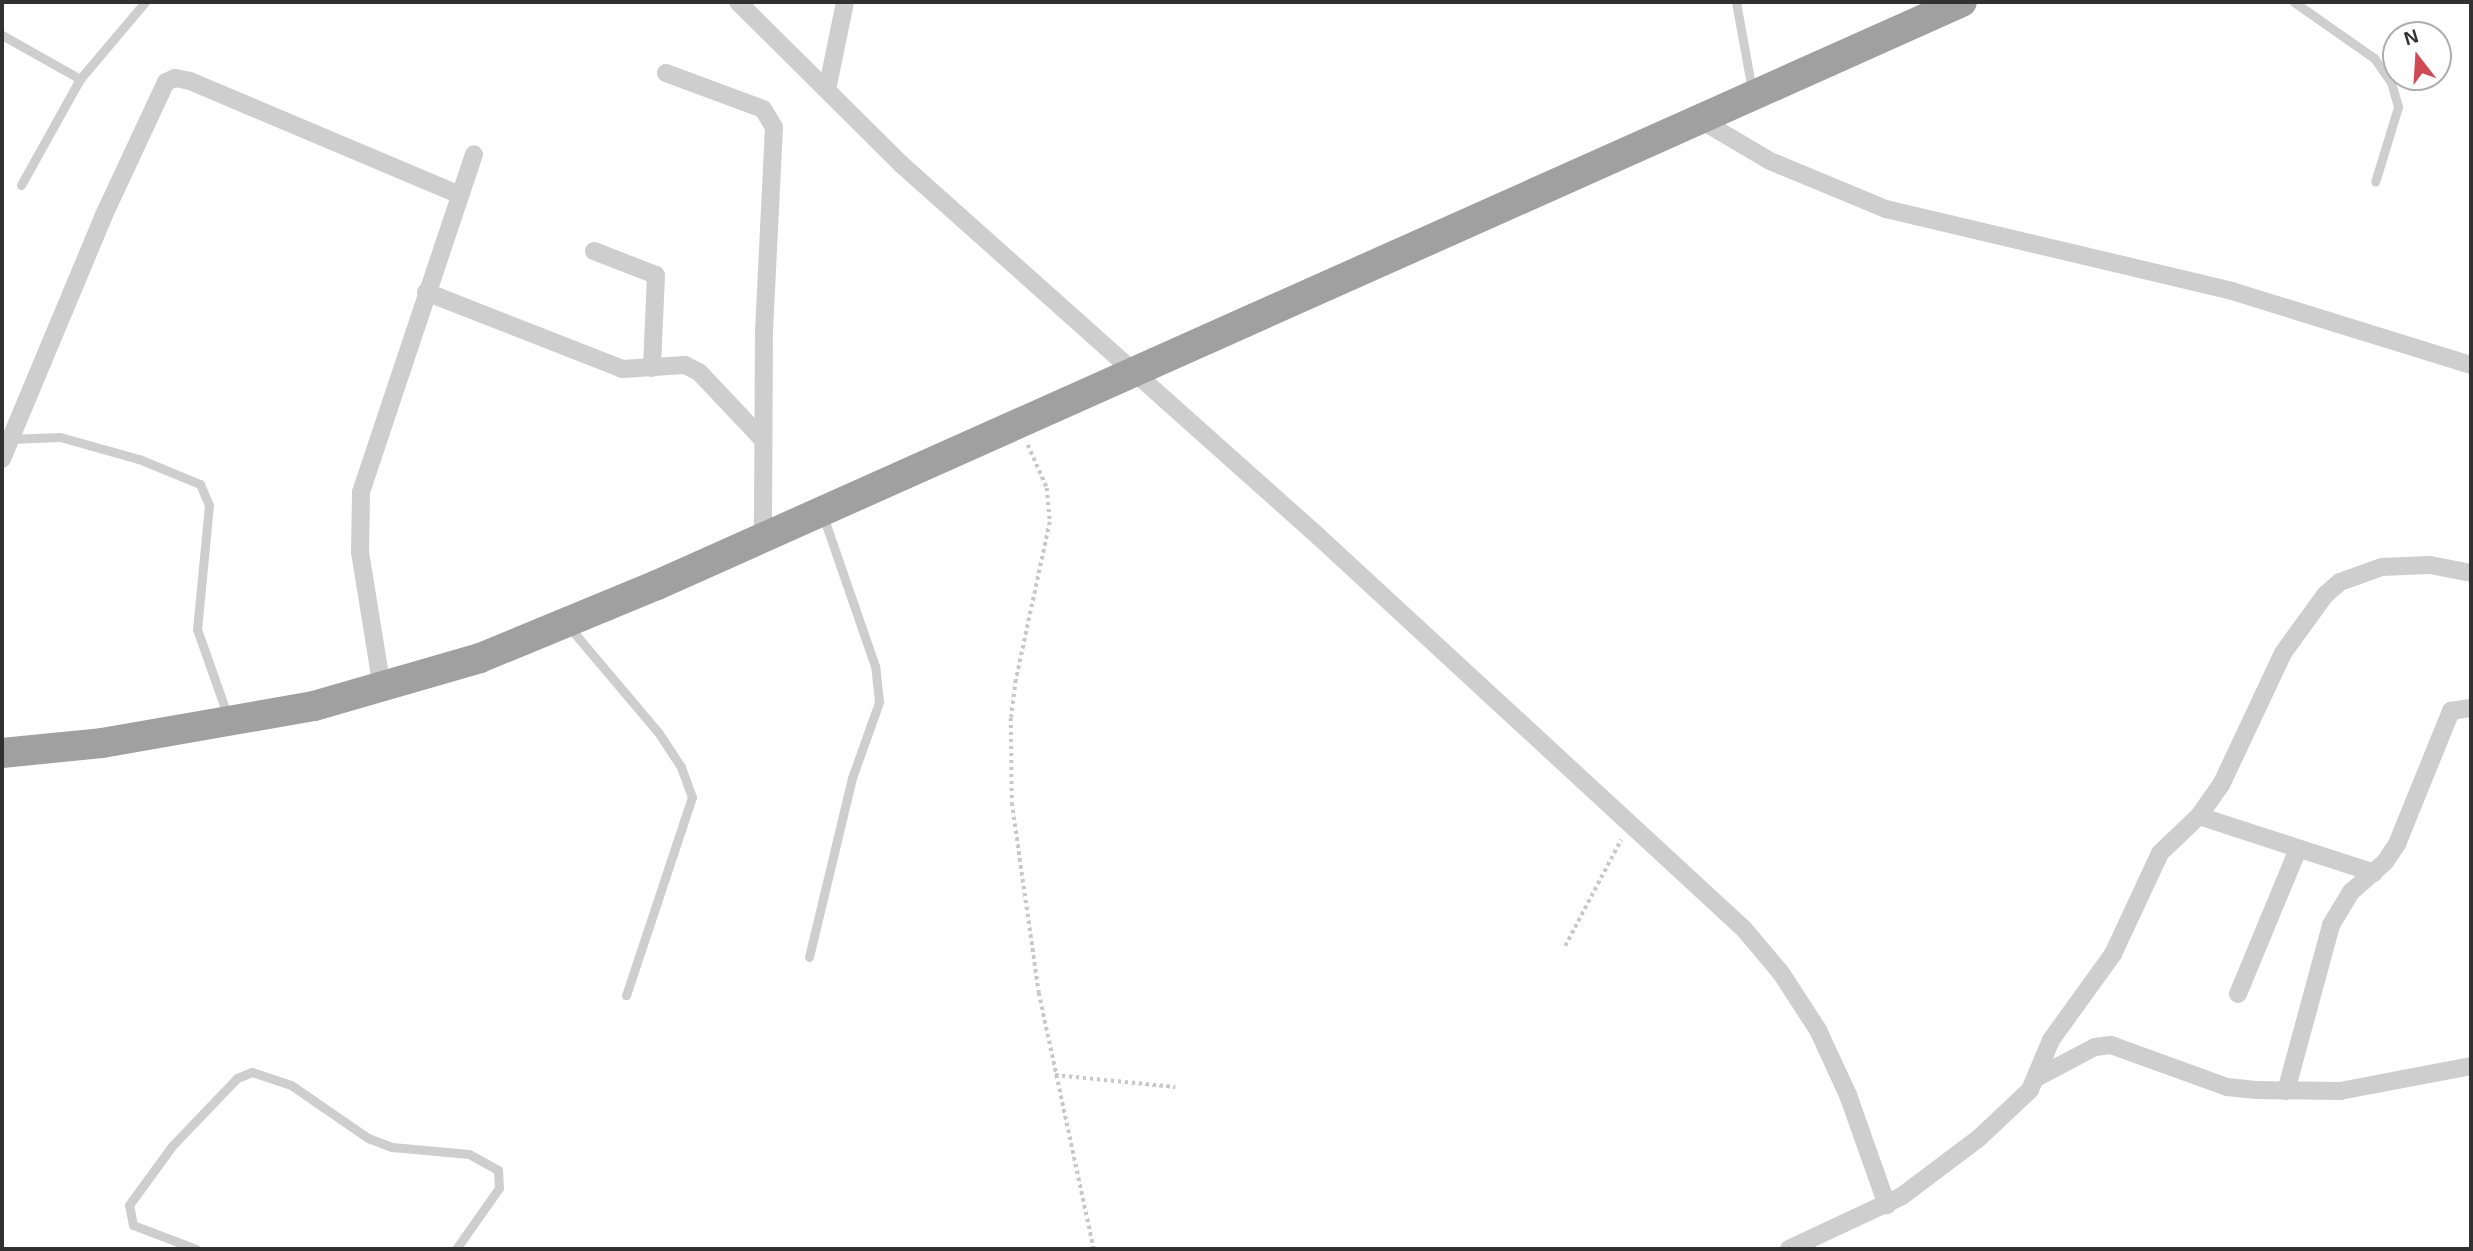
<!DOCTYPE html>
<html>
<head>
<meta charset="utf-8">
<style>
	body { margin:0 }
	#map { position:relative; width:2473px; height:1251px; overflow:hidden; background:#fff; font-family:Arial,sans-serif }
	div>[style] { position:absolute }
	.path>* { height:3.5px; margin-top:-1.75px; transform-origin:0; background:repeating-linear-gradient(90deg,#c8c8c8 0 3.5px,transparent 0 7px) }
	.service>* { height:9px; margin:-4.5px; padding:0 4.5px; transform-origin:4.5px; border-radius:4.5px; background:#cecece }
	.minor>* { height:18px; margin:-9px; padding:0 9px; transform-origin:9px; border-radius:9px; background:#cecece }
	.trunk>* { height:30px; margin:-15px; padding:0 15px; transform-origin:15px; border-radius:15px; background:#a0a0a0 }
	span { translate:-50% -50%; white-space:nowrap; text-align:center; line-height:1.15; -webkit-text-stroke:7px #fff; paint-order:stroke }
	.frame { position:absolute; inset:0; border:4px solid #313131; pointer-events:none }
	.north { position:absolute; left:2382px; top:21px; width:70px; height:70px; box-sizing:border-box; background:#fff; border:2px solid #adadad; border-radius:50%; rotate:343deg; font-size:19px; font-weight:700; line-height:28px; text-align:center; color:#313131 }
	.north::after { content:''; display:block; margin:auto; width:24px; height:32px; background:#d34951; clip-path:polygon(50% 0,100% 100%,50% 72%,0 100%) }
</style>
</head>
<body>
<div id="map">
	<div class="path">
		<i style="left:1028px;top:445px;width:47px;rotate:66.2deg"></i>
		<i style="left:1047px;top:488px;width:34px;rotate:85deg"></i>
		<i style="left:1050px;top:522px;width:162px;rotate:102.1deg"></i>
		<i style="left:1016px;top:680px;width:38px;rotate:97deg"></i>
		<i style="left:1011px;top:718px;width:85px;rotate:89.3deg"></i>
		<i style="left:1012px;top:803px;width:192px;rotate:81.9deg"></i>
		<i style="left:1039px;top:993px;width:262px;rotate:77.9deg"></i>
		<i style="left:1565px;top:946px;width:120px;rotate:-62.2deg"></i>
		<i style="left:1055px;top:1075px;width:121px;rotate:5.7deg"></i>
	</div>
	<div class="service">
		<i style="left:1736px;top:2px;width:89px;rotate:79.7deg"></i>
		<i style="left:2294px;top:2px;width:98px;rotate:35deg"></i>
		<i style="left:2374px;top:58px;width:29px;rotate:55deg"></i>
		<i style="left:2391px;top:82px;width:26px;rotate:74deg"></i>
		<i style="left:2398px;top:107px;width:78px;rotate:107deg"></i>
		<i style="left:2px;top:35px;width:90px;rotate:29.4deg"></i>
		<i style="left:21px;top:185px;width:121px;rotate:-60.9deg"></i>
		<i style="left:80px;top:79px;width:101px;rotate:-49.8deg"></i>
		<i style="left:10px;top:439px;width:50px;rotate:-2.3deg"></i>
		<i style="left:60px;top:437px;width:82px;rotate:15.6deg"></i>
		<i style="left:139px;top:459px;width:66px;rotate:22.3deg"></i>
		<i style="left:200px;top:484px;width:23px;rotate:67deg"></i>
		<i style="left:209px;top:505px;width:125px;rotate:95.5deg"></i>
		<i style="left:197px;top:629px;width:93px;rotate:70.6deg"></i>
		<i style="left:570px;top:628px;width:136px;rotate:49.8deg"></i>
		<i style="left:658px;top:732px;width:42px;rotate:56.7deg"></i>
		<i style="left:681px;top:767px;width:32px;rotate:70deg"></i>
		<i style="left:692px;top:797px;width:209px;rotate:108.4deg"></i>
		<i style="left:809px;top:957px;width:184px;rotate:-76.5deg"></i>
		<i style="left:852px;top:778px;width:81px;rotate:-70.4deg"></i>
		<i style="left:879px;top:702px;width:36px;rotate:-96deg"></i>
		<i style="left:875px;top:666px;width:159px;rotate:-109.1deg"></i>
		<i style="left:196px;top:1249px;width:67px;rotate:-159.1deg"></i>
		<i style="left:133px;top:1225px;width:20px;rotate:-101deg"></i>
		<i style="left:129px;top:1205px;width:73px;rotate:-53.9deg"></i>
		<i style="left:172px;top:1146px;width:94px;rotate:-46.3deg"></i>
		<i style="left:237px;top:1078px;width:16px;rotate:-22deg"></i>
		<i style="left:252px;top:1072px;width:41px;rotate:18.4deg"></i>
		<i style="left:291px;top:1085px;width:93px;rotate:34.5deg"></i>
		<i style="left:368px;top:1138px;width:26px;rotate:21deg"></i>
		<i style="left:392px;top:1147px;width:77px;rotate:5.2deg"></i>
		<i style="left:469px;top:1154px;width:33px;rotate:29deg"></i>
		<i style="left:498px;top:1170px;width:18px;rotate:87deg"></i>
		<i style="left:499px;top:1188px;width:75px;rotate:125.2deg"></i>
	</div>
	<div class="minor">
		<i style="left:738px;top:2px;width:230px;rotate:44.8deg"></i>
		<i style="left:901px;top:164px;width:560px;rotate:41.74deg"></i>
		<i style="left:1319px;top:537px;width:578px;rotate:42.69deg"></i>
		<i style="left:1744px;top:929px;width:57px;rotate:49.9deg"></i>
		<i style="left:1781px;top:973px;width:68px;rotate:57deg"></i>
		<i style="left:1818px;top:1030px;width:72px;rotate:65.2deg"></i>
		<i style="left:1848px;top:1095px;width:117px;rotate:70.5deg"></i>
		<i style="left:666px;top:73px;width:103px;rotate:20.4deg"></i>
		<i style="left:763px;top:109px;width:21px;rotate:59deg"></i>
		<i style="left:774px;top:127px;width:202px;rotate:92.8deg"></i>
		<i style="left:764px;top:329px;width:209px;rotate:90.3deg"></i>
		<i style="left:827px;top:90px;width:90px;rotate:-78.4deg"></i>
		<i style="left:1699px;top:119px;width:82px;rotate:30.6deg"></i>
		<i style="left:1770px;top:161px;width:126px;rotate:22.5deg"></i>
		<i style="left:1886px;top:209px;width:356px;rotate:13.3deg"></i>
		<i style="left:2232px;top:291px;width:250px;rotate:17.2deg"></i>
		<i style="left:594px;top:251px;width:66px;rotate:21.2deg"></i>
		<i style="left:656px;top:275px;width:93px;rotate:92.5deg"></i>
		<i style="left:426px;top:292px;width:211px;rotate:21.4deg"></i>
		<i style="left:622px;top:369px;width:63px;rotate:-3.6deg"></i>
		<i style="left:685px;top:365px;width:16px;rotate:27deg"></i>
		<i style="left:699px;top:372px;width:93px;rotate:46.7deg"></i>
		<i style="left:2px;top:459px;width:262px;rotate:-67.3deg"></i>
		<i style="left:103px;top:217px;width:149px;rotate:-65deg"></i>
		<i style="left:166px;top:82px;width:10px;rotate:-24deg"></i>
		<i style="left:175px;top:78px;width:15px;rotate:11deg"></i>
		<i style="left:190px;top:81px;width:293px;rotate:22.9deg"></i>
		<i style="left:382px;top:688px;width:138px;rotate:-99.2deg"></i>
		<i style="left:360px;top:552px;width:60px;rotate:-89deg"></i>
		<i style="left:361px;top:492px;width:356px;rotate:-71.5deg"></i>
		<i style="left:2199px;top:816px;width:184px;rotate:18deg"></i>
		<i style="left:2238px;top:994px;width:157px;rotate:-67.5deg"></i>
		<i style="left:2038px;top:1077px;width:64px;rotate:-27.8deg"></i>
		<i style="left:2095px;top:1047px;width:16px;rotate:-7deg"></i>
		<i style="left:2111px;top:1045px;width:123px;rotate:19.9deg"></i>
		<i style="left:2227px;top:1087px;width:29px;rotate:6deg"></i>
		<i style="left:2256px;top:1090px;width:84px;rotate:0.7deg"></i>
		<i style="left:2340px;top:1091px;width:133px;rotate:-10.8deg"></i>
		<i style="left:2286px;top:1091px;width:172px;rotate:-74.8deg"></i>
		<i style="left:2331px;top:925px;width:39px;rotate:-59deg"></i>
		<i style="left:2351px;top:892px;width:45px;rotate:-41.4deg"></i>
		<i style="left:2385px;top:862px;width:22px;rotate:-56deg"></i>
		<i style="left:2397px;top:844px;width:144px;rotate:-67.9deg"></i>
		<i style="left:2451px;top:711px;width:20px;rotate:-9deg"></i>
		<i style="left:1789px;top:1249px;width:125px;rotate:-25.1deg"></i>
		<i style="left:1902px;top:1196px;width:96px;rotate:-37deg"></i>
		<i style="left:1979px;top:1138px;width:70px;rotate:-43.3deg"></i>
		<i style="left:2030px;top:1090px;width:54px;rotate:-67.2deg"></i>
		<i style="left:2051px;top:1040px;width:106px;rotate:-54.2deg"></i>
		<i style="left:2113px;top:954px;width:111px;rotate:-65deg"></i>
		<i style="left:2160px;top:853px;width:54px;rotate:-43.5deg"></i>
		<i style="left:2199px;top:816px;width:38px;rotate:-55deg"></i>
		<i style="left:2221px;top:785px;width:146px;rotate:-64.8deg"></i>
		<i style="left:2283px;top:653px;width:72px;rotate:-54.1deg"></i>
		<i style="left:2325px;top:595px;width:20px;rotate:-41deg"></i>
		<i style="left:2340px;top:582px;width:45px;rotate:-19.7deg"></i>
		<i style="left:2382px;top:567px;width:48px;rotate:-2.4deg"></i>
		<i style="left:2430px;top:565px;width:42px;rotate:11deg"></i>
	</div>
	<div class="trunk">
		<i style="left:2px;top:753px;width:100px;rotate:-5.7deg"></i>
		<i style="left:102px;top:743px;width:215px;rotate:-9.9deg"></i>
		<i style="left:314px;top:706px;width:173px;rotate:-16.1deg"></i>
		<i style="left:480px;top:658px;width:191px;rotate:-22.4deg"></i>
		<i style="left:657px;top:585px;width:1429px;rotate:-24.07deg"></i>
	</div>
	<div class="frame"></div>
	<div class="north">N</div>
</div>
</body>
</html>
